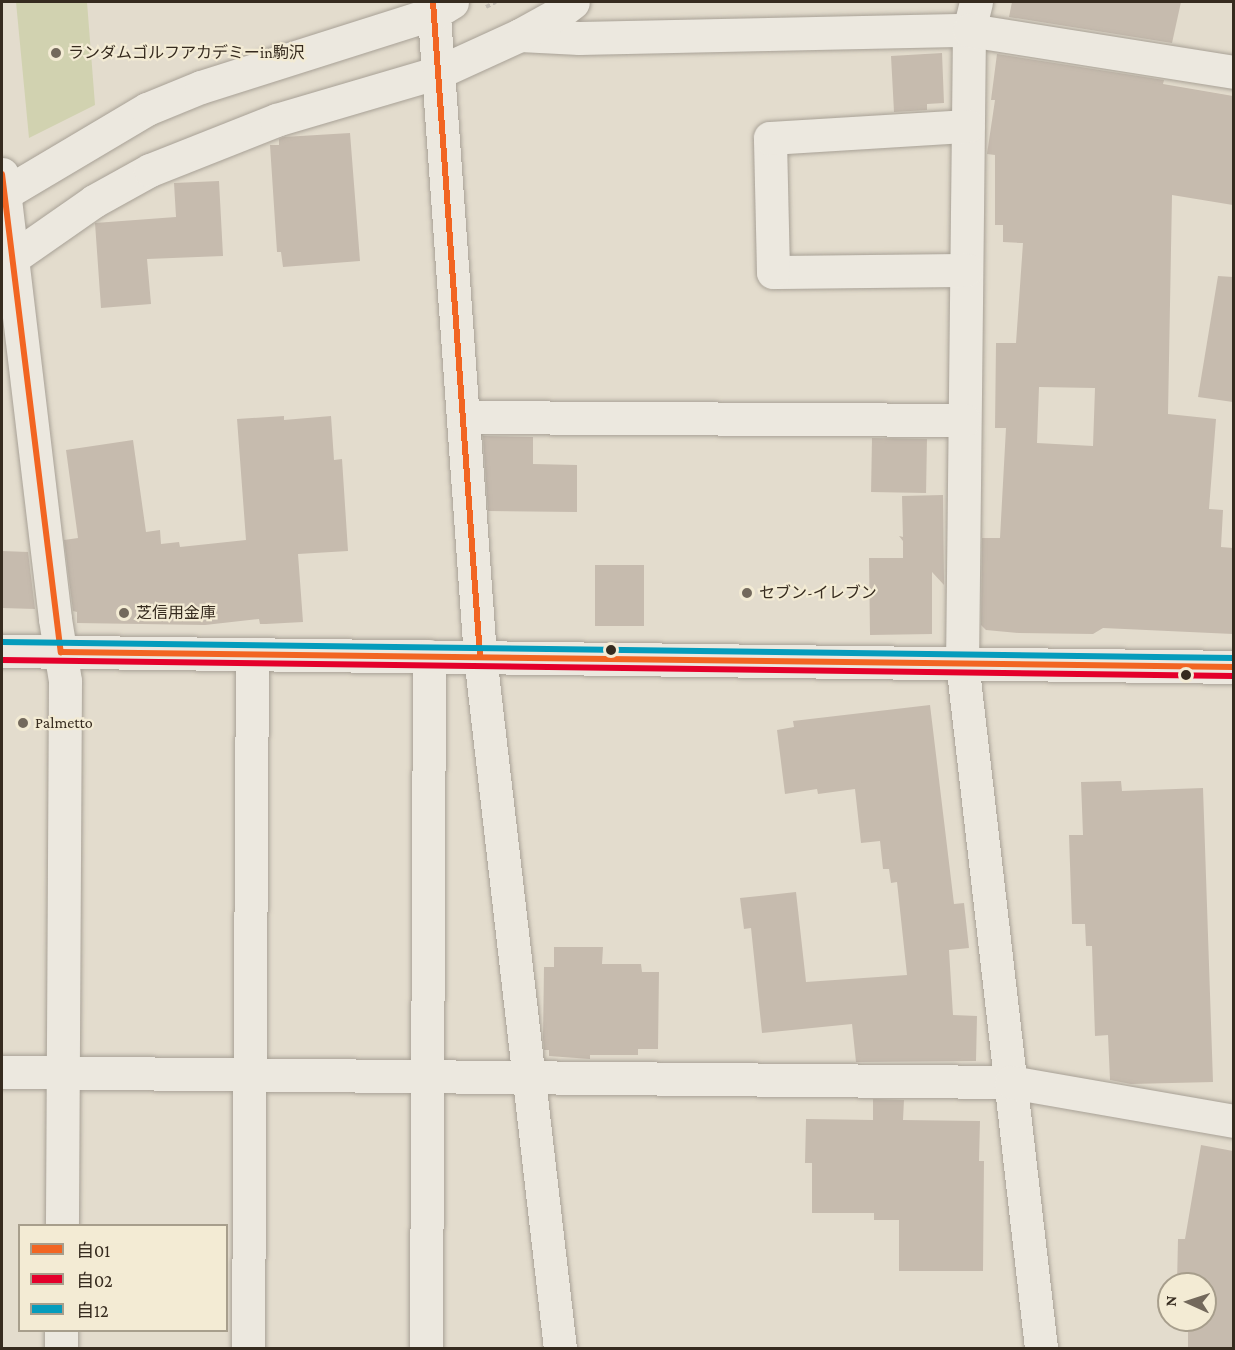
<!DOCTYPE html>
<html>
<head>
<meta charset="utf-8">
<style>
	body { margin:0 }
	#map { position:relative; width:1235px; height:1350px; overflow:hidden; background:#e3dccd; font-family:"Crimson Pro","Noto Sans JP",serif }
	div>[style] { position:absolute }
	.green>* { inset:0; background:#d1d2b0 }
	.building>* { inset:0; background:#c6bbae; transform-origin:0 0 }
	.path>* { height:4px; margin-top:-2px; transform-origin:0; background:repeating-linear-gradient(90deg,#c4beb5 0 4.5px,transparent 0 7.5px) }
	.roads { filter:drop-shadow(0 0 2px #a8a196) drop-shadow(0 0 2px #a8a196) }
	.minor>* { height:33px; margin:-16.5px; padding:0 16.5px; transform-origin:16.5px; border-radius:16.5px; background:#ece8df }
	.bus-1>* { height:6px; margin:-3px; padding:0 3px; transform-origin:3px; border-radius:3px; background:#f26522 }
	.bus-2>* { height:6px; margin:-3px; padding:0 3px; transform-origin:3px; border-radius:3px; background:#e4002b }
	.bus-3>* { height:6px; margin:-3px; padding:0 3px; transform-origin:3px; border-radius:3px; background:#059cbc }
	.dots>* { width:16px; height:16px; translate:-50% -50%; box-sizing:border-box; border:3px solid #f3ebd4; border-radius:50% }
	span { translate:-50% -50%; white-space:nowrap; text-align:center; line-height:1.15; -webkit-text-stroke:4.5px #f3ebd4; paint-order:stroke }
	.poi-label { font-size:16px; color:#362b1f }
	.left { translate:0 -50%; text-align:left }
	.frame { position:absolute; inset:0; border:3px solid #362b1f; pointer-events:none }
	.legend { position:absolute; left:18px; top:1224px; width:210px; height:108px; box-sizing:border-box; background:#f3ebd4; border:2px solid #a79e8c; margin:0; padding:8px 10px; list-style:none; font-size:18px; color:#362b1f }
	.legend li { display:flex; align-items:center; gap:12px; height:30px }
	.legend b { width:30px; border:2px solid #a79e8c }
	.north { position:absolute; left:1157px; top:1272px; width:60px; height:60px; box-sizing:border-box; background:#f3ebd4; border:2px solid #a79e8c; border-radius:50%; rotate:273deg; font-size:16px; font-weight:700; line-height:24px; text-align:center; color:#362b1f }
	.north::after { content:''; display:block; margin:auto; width:21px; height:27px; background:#73695c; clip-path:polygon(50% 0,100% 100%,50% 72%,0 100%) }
</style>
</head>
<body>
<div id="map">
	<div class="green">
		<i style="clip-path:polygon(16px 2px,87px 2px,95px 105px,29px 138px)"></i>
	</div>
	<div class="building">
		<i style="clip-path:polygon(1012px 2px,1181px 2px,1172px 43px,1009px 17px)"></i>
		<i style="clip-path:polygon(942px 53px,944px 103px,927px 104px,927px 110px,894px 112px,891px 56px)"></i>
		<i style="clip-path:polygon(evenodd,997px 54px,1164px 80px,1163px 84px,1233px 96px,1233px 205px,1172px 195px,1168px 414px,1216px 419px,1209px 509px,1223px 510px,1221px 547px,1233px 548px,1233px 634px,1103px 628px,1093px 634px,1019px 633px,986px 630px,981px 625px,982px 538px,1000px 538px,1006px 428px,995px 428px,996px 343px,1016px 343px,1023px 243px,1003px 242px,1003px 225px,995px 225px,995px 155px,987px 154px,995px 100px,991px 100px,997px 54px,1039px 387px,1095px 388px,1093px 446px,1037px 443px,1039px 387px)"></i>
		<i style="clip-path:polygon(350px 133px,360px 261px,283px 267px,281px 252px,277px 252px,270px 145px,279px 145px,279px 139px,284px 137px)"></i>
		<i style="clip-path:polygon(219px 181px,223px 256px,147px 259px,151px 304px,101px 308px,95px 223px,176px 217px,174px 183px)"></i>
		<i style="clip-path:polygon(1218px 276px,1233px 277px,1233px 402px,1198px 397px)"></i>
		<i style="clip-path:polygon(284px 416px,284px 420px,331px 416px,334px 460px,342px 459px,348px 551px,298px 554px,303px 622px,266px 624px,260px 624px,259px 619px,205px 625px,77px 623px,77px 612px,73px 611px,64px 540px,78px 538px,66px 450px,133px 440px,146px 532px,160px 530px,161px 544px,179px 542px,180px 547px,246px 540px,237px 419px)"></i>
		<i style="clip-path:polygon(483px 436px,533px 437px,533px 464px,577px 465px,577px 512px,488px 511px)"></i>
		<i style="left:872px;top:438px;width:55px;height:54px;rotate:1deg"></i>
		<i style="clip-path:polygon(943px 495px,944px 585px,932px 572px,932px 634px,870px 635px,869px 558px,903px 558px,903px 541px,899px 536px,903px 537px,902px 496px)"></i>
		<i style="clip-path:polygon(2px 551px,28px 552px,35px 609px,2px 608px)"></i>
		<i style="left:595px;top:565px;width:49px;height:61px"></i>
		<i style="clip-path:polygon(930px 705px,954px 904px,964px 903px,969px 948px,949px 950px,953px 1015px,977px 1016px,976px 1061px,856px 1062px,852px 1024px,762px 1033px,751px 928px,744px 929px,740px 898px,796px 892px,806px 982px,907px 975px,897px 882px,891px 883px,889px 869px,883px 869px,880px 841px,861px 843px,855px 789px,818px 794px,817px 789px,785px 794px,777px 730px,794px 727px,793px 721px)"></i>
		<i style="clip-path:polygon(1121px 781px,1122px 791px,1203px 788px,1213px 1082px,1131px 1084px,1110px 1080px,1108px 1035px,1095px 1036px,1092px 946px,1086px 946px,1085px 924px,1072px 924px,1069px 835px,1083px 835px,1081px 782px)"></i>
		<i style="clip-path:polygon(554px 947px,603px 947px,602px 964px,641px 964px,642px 972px,659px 972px,658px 1049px,638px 1049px,638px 1055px,590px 1055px,590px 1059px,549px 1056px,549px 1050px,544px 1050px,543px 1038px,544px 967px,554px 967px)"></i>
		<i style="clip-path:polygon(873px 1099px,904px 1100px,903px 1120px,980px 1121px,979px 1161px,984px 1161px,983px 1271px,899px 1271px,899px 1220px,874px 1220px,874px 1213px,812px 1213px,812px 1163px,805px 1163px,806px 1119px,873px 1120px)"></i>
		<i style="clip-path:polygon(1201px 1145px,1233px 1151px,1232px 1347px,1188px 1347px,1188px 1320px,1205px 1320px,1205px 1284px,1177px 1284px,1178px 1239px,1185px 1239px)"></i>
	</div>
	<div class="path">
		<i style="left:486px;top:7px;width:11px;rotate:-27deg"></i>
	</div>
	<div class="roads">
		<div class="minor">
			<i style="left:433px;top:2px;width:656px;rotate:85.89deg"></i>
			<i style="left:480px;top:656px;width:697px;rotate:83.41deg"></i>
			<i style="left:976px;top:2px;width:29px;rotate:104deg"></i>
			<i style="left:969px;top:30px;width:632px;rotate:90.63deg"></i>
			<i style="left:962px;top:662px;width:691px;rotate:83.43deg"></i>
			<i style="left:520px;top:35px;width:59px;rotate:2.9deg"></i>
			<i style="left:579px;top:38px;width:390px;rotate:-1.2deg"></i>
			<i style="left:969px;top:30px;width:268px;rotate:9deg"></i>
			<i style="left:2px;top:174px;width:448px;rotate:83.2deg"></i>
			<i style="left:55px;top:619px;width:63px;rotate:80.8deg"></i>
			<i style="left:65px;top:681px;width:545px;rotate:90.32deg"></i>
			<i style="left:2px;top:195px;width:169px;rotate:-30.7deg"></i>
			<i style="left:147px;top:109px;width:58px;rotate:-22.2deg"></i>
			<i style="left:201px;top:87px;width:244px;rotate:-17.6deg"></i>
			<i style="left:434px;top:13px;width:21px;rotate:-31deg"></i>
			<i style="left:2px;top:270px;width:14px;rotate:-51deg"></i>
			<i style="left:11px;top:259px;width:101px;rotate:-34.9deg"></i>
			<i style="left:94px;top:201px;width:64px;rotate:-29deg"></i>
			<i style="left:150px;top:170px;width:136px;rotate:-21.6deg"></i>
			<i style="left:276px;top:120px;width:170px;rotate:-16.4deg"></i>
			<i style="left:439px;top:72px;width:89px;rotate:-24.6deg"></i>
			<i style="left:520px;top:35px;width:41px;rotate:-29.1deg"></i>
			<i style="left:556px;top:15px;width:21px;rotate:-37deg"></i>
			<i style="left:966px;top:270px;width:193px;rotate:179.4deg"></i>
			<i style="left:773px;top:272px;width:134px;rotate:-91.3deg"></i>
			<i style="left:770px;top:138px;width:198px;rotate:-3.5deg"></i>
			<i style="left:463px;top:417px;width:501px;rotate:0.34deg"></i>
			<i style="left:2px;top:651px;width:1232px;rotate:0.74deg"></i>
			<i style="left:2px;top:1072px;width:1009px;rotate:0.57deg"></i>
			<i style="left:1011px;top:1082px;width:226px;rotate:9.9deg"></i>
			<i style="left:61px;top:1348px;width:18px;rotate:-90deg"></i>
			<i style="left:248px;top:1348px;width:694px;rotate:-89.67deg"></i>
			<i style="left:426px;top:1348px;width:692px;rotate:-89.75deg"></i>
		</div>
	</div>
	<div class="bus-1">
		<i style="left:433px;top:2px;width:656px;rotate:85.89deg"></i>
		<i style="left:2px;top:174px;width:482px;rotate:83deg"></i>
		<i style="left:61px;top:652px;width:1173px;rotate:0.73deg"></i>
	</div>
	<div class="bus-2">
		<i style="left:2px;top:660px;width:1232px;rotate:0.74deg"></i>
	</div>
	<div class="bus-3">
		<i style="left:2px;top:642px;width:1232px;rotate:0.74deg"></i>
	</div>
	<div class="dots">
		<i style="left:56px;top:53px;background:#73695c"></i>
		<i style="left:747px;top:593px;background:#73695c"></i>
		<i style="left:124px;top:613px;background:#73695c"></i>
		<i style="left:611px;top:650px;background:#362b1f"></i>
		<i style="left:1186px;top:675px;background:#362b1f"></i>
		<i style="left:23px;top:723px;background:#73695c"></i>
	</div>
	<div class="poi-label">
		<span class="left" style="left:68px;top:53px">ランダムゴルフアカデミーin駒沢</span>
		<span class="left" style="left:759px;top:593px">セブン-イレブン</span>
		<span class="left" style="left:136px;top:613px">芝信用金庫</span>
		<span class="left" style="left:35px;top:723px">Palmetto</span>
	</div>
	<div class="frame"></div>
	<ul class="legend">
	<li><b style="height:8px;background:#f26522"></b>自01</li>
	<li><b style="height:8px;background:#e4002b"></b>自02</li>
	<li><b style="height:8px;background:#059cbc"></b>自12</li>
	</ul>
	<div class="north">N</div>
</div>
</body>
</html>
